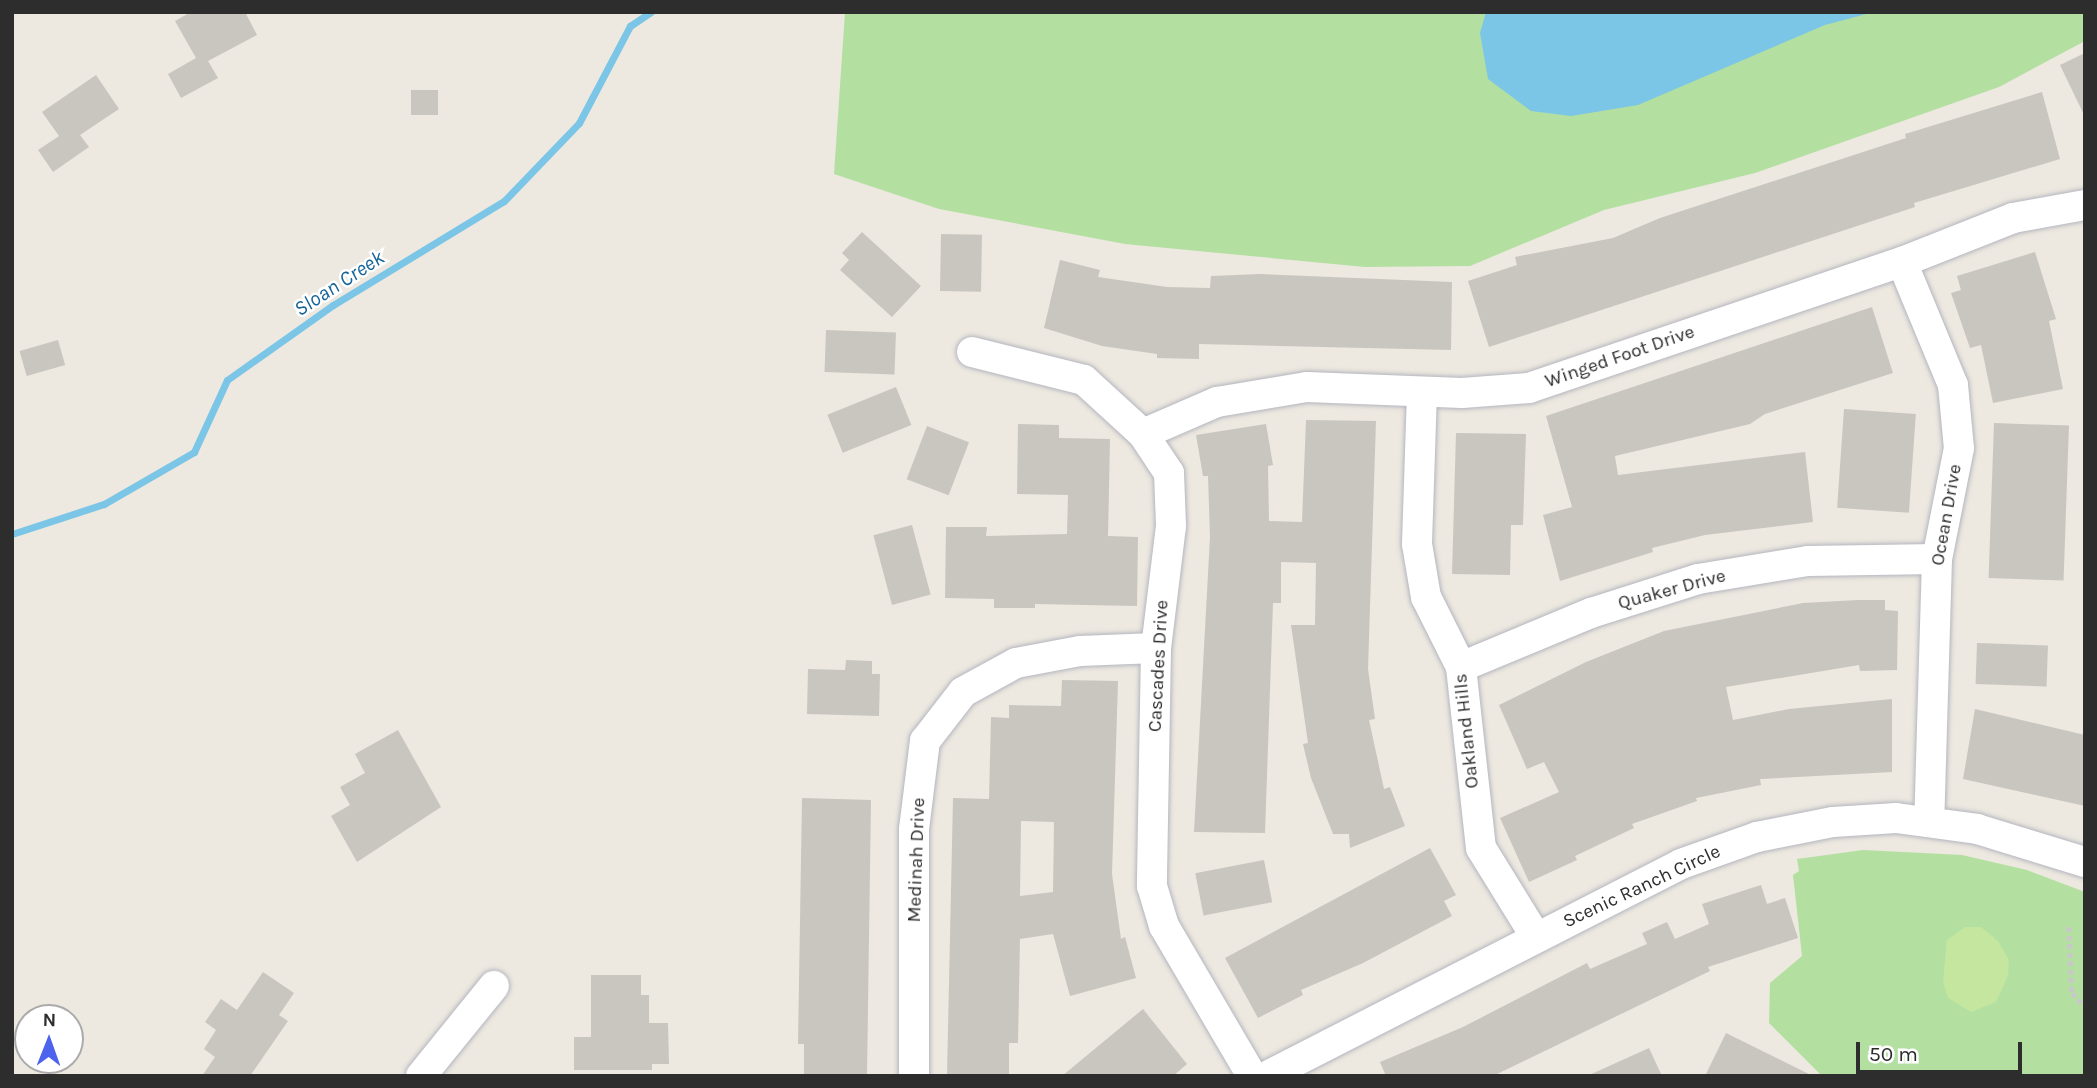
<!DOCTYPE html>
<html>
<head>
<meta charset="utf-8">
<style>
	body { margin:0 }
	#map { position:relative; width:2097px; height:1088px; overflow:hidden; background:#ede8e0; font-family:Karla,sans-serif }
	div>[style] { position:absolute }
	.green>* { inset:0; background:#b3e0a1 }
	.pitch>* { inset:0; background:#c4e69e }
	.water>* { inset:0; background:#7bc5e7 }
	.stream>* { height:7px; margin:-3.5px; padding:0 3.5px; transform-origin:3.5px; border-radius:3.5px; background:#7bc5e7 }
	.building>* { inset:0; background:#c9c6bf; transform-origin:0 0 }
	.path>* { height:4.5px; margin-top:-2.25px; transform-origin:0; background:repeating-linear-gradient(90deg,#c8c8c8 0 5px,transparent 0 8.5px) }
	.roads { filter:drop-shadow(0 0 2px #b4b6bf) drop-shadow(0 0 2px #b4b6bf) }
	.minor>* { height:30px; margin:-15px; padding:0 15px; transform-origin:15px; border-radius:15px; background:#fff }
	span { translate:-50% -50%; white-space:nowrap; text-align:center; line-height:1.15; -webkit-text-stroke:5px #fff; paint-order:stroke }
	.street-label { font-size:19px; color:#2d2d2d }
	.water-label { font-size:21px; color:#176497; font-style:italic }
	.frame { position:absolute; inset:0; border:14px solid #2d2d2d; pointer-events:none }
	.north { position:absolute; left:14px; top:1004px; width:70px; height:70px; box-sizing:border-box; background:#fff; border:2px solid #ababab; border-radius:50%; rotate:1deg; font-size:19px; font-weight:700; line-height:28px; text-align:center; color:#2d2d2d }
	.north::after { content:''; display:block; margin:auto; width:24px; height:32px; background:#4d63ee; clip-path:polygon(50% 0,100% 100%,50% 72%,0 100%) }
	.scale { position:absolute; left:1856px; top:1042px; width:166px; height:32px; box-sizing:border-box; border:4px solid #2d2d2d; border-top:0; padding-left:9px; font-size:21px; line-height:24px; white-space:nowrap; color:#2d2d2d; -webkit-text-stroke:5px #fff; paint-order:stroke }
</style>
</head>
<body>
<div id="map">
	<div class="green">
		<i style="clip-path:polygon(845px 12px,2085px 12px,2085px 41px,1999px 87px,1755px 173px,1604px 210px,1470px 266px,1365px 267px,1125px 244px,939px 209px,834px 174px)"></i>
		<i style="clip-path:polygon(1863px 850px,1962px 855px,2027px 870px,2085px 892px,2085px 1076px,1822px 1076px,1769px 1023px,1770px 983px,1802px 956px,1793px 875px,1799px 871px,1797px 859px)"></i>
	</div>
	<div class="pitch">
		<i style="clip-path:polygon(1965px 927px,1981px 927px,1998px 941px,2009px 960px,2008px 976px,1996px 1002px,1971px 1012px,1948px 998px,1943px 982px,1947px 940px)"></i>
	</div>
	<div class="water">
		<i style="clip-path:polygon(1486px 12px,1874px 12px,1825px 25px,1638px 105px,1571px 116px,1531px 111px,1488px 79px,1480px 33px)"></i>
	</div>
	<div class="stream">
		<i style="left:12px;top:534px;width:97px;rotate:-18.1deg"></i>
		<i style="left:104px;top:504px;width:104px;rotate:-30deg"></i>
		<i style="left:194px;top:452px;width:79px;rotate:-65.4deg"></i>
		<i style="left:227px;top:380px;width:130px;rotate:-35.3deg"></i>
		<i style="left:333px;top:305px;width:200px;rotate:-31.3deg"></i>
		<i style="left:504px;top:201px;width:108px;rotate:-46.1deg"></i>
		<i style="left:579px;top:123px;width:110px;rotate:-62.3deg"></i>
		<i style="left:630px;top:26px;width:25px;rotate:-34deg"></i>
	</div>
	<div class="building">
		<i style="clip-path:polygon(191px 12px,245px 12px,257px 35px,208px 61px,218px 78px,181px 98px,168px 74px,196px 58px,175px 21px)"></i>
		<i style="clip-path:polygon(2085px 53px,2085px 117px,2060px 65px)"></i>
		<i style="clip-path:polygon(96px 75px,119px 109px,80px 135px,89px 147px,53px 172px,38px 150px,59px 136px,42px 112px)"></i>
		<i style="left:411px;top:90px;width:27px;height:25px"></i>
		<i style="clip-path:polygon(2042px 92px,2060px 159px,1914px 203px,1915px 207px,1489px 347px,1468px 281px,1517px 265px,1515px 257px,1613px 238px,1660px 218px,1906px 138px,1905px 134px)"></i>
		<i style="clip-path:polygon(862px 232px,921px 286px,892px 317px,840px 270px,849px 260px,842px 253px)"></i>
		<i style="left:941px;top:234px;width:41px;height:57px;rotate:1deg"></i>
		<i style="clip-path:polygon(2035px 252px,2056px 319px,2049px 321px,2063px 389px,1993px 403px,1981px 345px,1970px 348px,1951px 293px,1961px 290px,1957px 276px)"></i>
		<i style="clip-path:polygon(1060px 260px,1100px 270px,1098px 277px,1167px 287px,1210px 288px,1211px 276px,1260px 274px,1452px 282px,1451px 350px,1199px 344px,1199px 359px,1157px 358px,1157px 354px,1102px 346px,1044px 328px)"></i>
		<i style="clip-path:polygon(1872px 307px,1893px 373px,1765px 414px,1750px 424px,1615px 456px,1618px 475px,1805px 452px,1813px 522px,1705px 535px,1652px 548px,1653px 552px,1560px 581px,1543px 515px,1572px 507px,1546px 416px)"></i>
		<i style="left:826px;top:330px;width:70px;height:42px;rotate:2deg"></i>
		<i style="left:58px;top:340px;width:26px;height:40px;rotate:74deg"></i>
		<i style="left:896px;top:387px;width:41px;height:74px;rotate:68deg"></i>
		<i style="left:1844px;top:409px;width:72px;height:99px;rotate:4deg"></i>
		<i style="clip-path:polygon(1306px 420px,1376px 421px,1368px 669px,1375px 719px,1369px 720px,1384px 789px,1390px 787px,1405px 826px,1350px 848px,1349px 834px,1333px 834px,1311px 778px,1303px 744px,1308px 743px,1291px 625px,1315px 625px,1316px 563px,1281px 562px,1281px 603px,1273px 603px,1265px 833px,1194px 832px,1210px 537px,1208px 476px,1203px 476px,1196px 435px,1266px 424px,1273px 465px,1268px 466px,1269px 521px,1302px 522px)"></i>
		<i style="left:1994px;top:423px;width:75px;height:155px;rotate:2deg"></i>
		<i style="clip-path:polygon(1018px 424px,1059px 425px,1059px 438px,1110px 439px,1108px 536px,1138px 537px,1137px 606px,1035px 604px,1035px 608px,994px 608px,994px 599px,945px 598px,946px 527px,987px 527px,986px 536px,1067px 534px,1068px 495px,1017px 494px)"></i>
		<i style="left:927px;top:426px;width:45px;height:57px;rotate:21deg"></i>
		<i style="clip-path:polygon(1456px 433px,1526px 434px,1523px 525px,1511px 525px,1510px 575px,1452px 574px)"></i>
		<i style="left:912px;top:525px;width:72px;height:40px;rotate:75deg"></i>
		<i style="clip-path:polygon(1858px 600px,1885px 600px,1885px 610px,1898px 611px,1897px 670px,1860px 671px,1859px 665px,1726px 687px,1733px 720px,1789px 709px,1892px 699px,1892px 772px,1760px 779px,1761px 785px,1696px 798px,1697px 801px,1632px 824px,1634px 828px,1575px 856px,1577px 860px,1529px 882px,1500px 818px,1559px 792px,1544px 762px,1527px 769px,1499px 705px,1586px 662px,1664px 631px,1803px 603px)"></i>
		<i style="left:1977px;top:643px;width:71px;height:41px;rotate:2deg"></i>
		<i style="clip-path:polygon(846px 660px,872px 661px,872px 674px,880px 674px,879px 716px,807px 714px,808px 669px,845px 670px)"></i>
		<i style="clip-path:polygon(evenodd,1062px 680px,1118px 681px,1112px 874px,1121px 939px,1125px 937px,1136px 978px,1070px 996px,1053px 934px,1020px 939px,1018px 1043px,1009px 1043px,1009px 1076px,947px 1076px,953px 798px,989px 799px,991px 717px,1009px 718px,1009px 705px,1061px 706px,1062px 680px,1021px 821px,1054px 822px,1053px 892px,1020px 896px,1021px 821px)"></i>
		<i style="clip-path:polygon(1975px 709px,2085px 735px,2085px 806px,1963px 779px)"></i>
		<i style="clip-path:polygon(398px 730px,441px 807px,357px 862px,331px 816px,350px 805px,340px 787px,365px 773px,355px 754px)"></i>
		<i style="clip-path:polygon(802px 798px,871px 800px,867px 1076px,804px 1076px,804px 1044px,798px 1044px)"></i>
		<i style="clip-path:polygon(1430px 848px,1456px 895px,1444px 901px,1452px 916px,1363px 963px,1301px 990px,1303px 995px,1258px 1018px,1225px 958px)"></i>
		<i style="left:1264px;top:860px;width:43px;height:70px;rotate:79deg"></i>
		<i style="clip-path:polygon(1761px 885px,1767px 904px,1785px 898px,1798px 938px,1708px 967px,1710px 971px,1493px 1076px,1386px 1076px,1380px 1062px,1463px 1027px,1587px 963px,1590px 969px,1647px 944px,1642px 933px,1667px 922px,1675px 939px,1709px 924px,1702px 904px)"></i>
		<i style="clip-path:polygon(263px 972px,294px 993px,279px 1015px,288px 1021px,250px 1076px,202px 1076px,215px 1057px,204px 1049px,216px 1030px,205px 1022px,221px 999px,237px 1010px)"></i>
		<i style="clip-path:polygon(591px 975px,641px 975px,641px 995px,649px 995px,649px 1023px,668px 1023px,669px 1064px,652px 1064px,652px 1070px,574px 1070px,574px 1037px,591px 1037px)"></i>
		<i style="clip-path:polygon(1143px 1009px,1187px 1064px,1173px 1076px,1062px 1076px)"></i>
		<i style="clip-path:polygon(1726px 1033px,1813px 1076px,1705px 1076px)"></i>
		<i style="clip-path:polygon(1649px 1048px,1662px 1076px,1587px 1076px)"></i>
	</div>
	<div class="path">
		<i style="left:2069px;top:927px;width:66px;rotate:87.4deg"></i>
		<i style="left:2072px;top:993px;width:19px;rotate:47deg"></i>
	</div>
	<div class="roads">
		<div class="minor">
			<i style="left:1902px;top:262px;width:133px;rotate:67.5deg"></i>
			<i style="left:1953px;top:385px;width:63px;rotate:84.6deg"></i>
			<i style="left:1959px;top:448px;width:113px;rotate:101.2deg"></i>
			<i style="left:1937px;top:559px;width:262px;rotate:91.7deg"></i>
			<i style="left:972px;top:352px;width:115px;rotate:14deg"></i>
			<i style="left:1084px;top:380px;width:80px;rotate:42.5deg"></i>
			<i style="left:1143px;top:434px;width:47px;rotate:56.3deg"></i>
			<i style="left:1169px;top:473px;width:53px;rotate:87.8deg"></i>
			<i style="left:1171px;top:526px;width:123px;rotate:97deg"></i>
			<i style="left:1156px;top:648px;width:238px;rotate:91deg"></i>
			<i style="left:1152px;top:886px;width:42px;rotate:73.3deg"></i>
			<i style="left:1164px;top:926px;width:174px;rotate:59.6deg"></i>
			<i style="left:1422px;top:392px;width:152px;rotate:91.9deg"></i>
			<i style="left:1417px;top:544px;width:54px;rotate:80.4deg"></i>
			<i style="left:1426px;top:597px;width:78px;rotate:63.4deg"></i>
			<i style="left:1461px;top:667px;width:182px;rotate:83.7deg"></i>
			<i style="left:1481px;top:848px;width:105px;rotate:58.3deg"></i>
			<i style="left:1143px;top:434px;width:81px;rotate:-23.4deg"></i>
			<i style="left:1217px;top:402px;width:91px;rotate:-9.5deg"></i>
			<i style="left:1307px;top:387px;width:155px;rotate:2.2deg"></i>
			<i style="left:1462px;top:393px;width:67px;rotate:-4.3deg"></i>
			<i style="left:1529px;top:388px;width:394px;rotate:-18.7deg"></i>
			<i style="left:1902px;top:262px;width:119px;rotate:-21.6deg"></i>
			<i style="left:2013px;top:218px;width:73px;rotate:-10.2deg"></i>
			<i style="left:1461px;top:667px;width:141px;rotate:-22.6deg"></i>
			<i style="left:1591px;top:613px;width:112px;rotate:-17.6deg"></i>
			<i style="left:1698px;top:579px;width:111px;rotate:-9.3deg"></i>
			<i style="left:1808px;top:561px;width:129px;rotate:-0.9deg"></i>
			<i style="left:421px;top:1076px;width:116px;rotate:-51deg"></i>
			<i style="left:914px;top:1076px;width:247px;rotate:-90deg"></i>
			<i style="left:914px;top:829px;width:89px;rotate:-82.9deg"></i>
			<i style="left:925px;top:741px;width:62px;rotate:-52.2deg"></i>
			<i style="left:963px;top:692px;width:60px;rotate:-28.7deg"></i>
			<i style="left:1016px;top:663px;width:65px;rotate:-10.6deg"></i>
			<i style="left:1080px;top:651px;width:76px;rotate:-2.3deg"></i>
			<i style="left:1267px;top:1076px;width:465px;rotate:-27.1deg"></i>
			<i style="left:1681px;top:864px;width:81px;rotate:-19.6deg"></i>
			<i style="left:1757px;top:837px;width:77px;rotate:-11.2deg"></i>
			<i style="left:1833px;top:822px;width:63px;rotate:-3.6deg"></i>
			<i style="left:1896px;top:818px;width:82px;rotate:7.7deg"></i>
			<i style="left:1977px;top:829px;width:113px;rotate:17deg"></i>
		</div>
	</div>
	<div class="street-label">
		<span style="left:1620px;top:357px;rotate:-19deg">Winged Foot Drive</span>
		<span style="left:1947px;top:515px;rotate:-80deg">Ocean Drive</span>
		<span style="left:1672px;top:590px;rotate:-15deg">Quaker Drive</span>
		<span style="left:1159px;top:666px;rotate:-87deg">Cascades Drive</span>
		<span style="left:1467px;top:731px;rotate:-96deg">Oakland Hills</span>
		<span style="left:917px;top:860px;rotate:-88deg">Medinah Drive</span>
		<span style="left:1642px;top:887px;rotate:-25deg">Scenic Ranch Circle</span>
	</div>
	<div class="water-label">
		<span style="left:339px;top:283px;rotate:-33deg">Sloan Creek</span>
	</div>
	<div class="frame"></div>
	<div class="north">N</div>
	<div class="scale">50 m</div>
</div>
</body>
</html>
